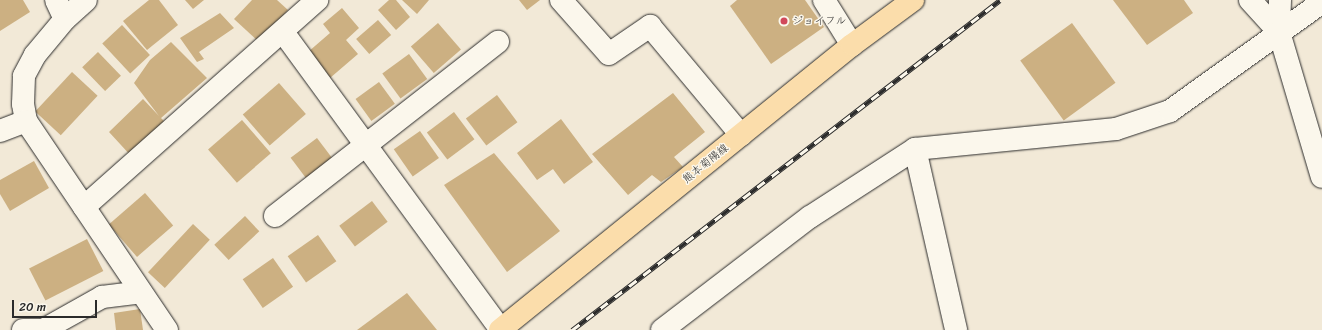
<!DOCTYPE html>
<html>
<head>
<meta charset="utf-8">
<style>
	body { margin:0 }
	#map { position:relative; width:1322px; height:330px; overflow:hidden; background:#f2e9d7; font-family:Sriracha,"Klee One",sans-serif }
	div>[style] { position:absolute }
	.building>* { inset:0; background:#ccb082; transform-origin:0 0 }
	.roads { filter:drop-shadow(0 0 1px #2b2b2b) drop-shadow(0 0 1px #2b2b2b) }
	.minor>* { height:22px; margin:-11px; padding:0 11px; transform-origin:11px; border-radius:11px; background:#fbf7ec }
	.major>* { height:22px; margin:-11px; padding:0 11px; transform-origin:11px; border-radius:11px; background:#fbddab }
	.rail>* { height:4.5px; margin-top:-2.25px; transform-origin:0; background:repeating-linear-gradient(90deg,#fbf7ec 0 9px,#2b2b2b 0 18px); box-sizing:border-box; border-block:1px solid #2b2b2b }
	.dots>* { width:11px; height:11px; translate:-50% -50%; box-sizing:border-box; border:2px solid #fbf7ec; border-radius:50% }
	span { translate:-50% -50%; white-space:nowrap; text-align:center; line-height:1.15; -webkit-text-stroke:3px #fbf7ec; paint-order:stroke }
	.poi-label { font-size:11px; color:#2b2b2b }
	.left { translate:0 -50%; text-align:left }
	.street-label { font-size:11px; color:#2b2b2b }
	.scale { position:absolute; left:12px; top:300px; width:85px; height:18px; box-sizing:border-box; border:2px solid #2b2b2b; border-top:0; padding-left:5px; font-size:12px; line-height:14px; white-space:nowrap; color:#2b2b2b; -webkit-text-stroke:3px #fbf7ec; paint-order:stroke }
</style>
</head>
<body>
<div id="map">
	<div class="building">
		<i style="clip-path:polygon(0 0,23px 0,30px 12px,0 31px)"></i>
		<i style="clip-path:polygon(149px 0,159px 0,178px 25px,147px 50px,123px 21px)"></i>
		<i style="clip-path:polygon(185px 0,204px 0,193px 9px)"></i>
		<i style="clip-path:polygon(252px 0,277px 0,288px 10px,259px 42px,234px 19px)"></i>
		<i style="clip-path:polygon(389px 0,396px 0,410px 17px,396px 30px,378px 10px)"></i>
		<i style="clip-path:polygon(402px 0,429px 0,417px 14px)"></i>
		<i style="clip-path:polygon(519px 0,540px 0,527px 10px)"></i>
		<i style="clip-path:polygon(737px 0,805px 0,824px 27px,771px 64px,730px 6px)"></i>
		<i style="clip-path:polygon(1113px 0,1184px 0,1193px 13px,1147px 45px)"></i>
		<i style="clip-path:polygon(342px 8px,359px 28px,346px 40px,358px 54px,330px 78px,308px 52px,330px 33px,323px 24px)"></i>
		<i style="clip-path:polygon(220px 13px,234px 28px,199px 52px,204px 59px,197px 62px,180px 38px)"></i>
		<i style="left:378px;top:20px;width:20px;height:29px;rotate:49deg"></i>
		<i style="left:438px;top:23px;width:35px;height:36px;rotate:49deg"></i>
		<i style="left:1072px;top:23px;width:74px;height:64px;rotate:54deg"></i>
		<i style="left:122px;top:25px;width:41px;height:27px;rotate:47deg"></i>
		<i style="clip-path:polygon(171px 42px,207px 78px,161px 118px,167px 124px,132px 157px,109px 132px,143px 99px,159px 116px,134px 83px,150px 60px)"></i>
		<i style="left:98px;top:52px;width:33px;height:22px;rotate:46deg"></i>
		<i style="left:409px;top:54px;width:31px;height:33px;rotate:54deg"></i>
		<i style="left:72px;top:72px;width:35px;height:54px;rotate:43deg"></i>
		<i style="left:379px;top:82px;width:27px;height:29px;rotate:54deg"></i>
		<i style="left:279px;top:83px;width:41px;height:48px;rotate:49deg"></i>
		<i style="clip-path:polygon(673px 93px,705px 132px,674px 157px,683px 167px,661px 182px,652px 175px,628px 195px,592px 154px)"></i>
		<i style="left:497px;top:95px;width:34px;height:39px;rotate:53deg"></i>
		<i style="left:454px;top:112px;width:34px;height:34px;rotate:53deg"></i>
		<i style="clip-path:polygon(561px 119px,593px 162px,564px 184px,553px 169px,537px 180px,517px 153px)"></i>
		<i style="left:242px;top:120px;width:44px;height:45px;rotate:49deg"></i>
		<i style="left:420px;top:131px;width:33px;height:32px;rotate:55deg"></i>
		<i style="left:317px;top:138px;width:31px;height:33px;rotate:53deg"></i>
		<i style="clip-path:polygon(494px 153px,560px 231px,507px 272px,444px 185px)"></i>
		<i style="clip-path:polygon(34px 161px,49px 188px,10px 211px,0 194px,0 180px)"></i>
		<i style="left:145px;top:193px;width:43px;height:48px;rotate:49deg"></i>
		<i style="left:372px;top:201px;width:26px;height:41px;rotate:53deg"></i>
		<i style="left:245px;top:216px;width:21px;height:42px;rotate:47deg"></i>
		<i style="left:193px;top:224px;width:23px;height:66px;rotate:43deg"></i>
		<i style="left:318px;top:235px;width:32px;height:37px;rotate:55deg"></i>
		<i style="left:87px;top:239px;width:36px;height:65px;rotate:63deg"></i>
		<i style="left:273px;top:258px;width:35px;height:37px;rotate:55deg"></i>
		<i style="clip-path:polygon(407px 293px,437px 330px,357px 330px)"></i>
		<i style="clip-path:polygon(140px 309px,143px 330px,116px 330px,114px 313px)"></i>
	</div>
	<div class="roads">
		<div class="minor">
			<i style="left:56px;top:0;width:21px;rotate:65deg"></i>
			<i style="left:65px;top:19px;width:47px;rotate:129.8deg"></i>
			<i style="left:35px;top:55px;width:24px;rotate:118deg"></i>
			<i style="left:24px;top:76px;width:28px;rotate:92deg"></i>
			<i style="left:23px;top:104px;width:17px;rotate:80deg"></i>
			<i style="left:26px;top:121px;width:252px;rotate:56deg"></i>
			<i style="left:561px;top:0;width:72px;rotate:48.4deg"></i>
			<i style="left:609px;top:54px;width:50px;rotate:-34.3deg"></i>
			<i style="left:650px;top:26px;width:142px;rotate:50.1deg"></i>
			<i style="left:824px;top:0;width:53px;rotate:58.1deg"></i>
			<i style="left:1250px;top:0;width:43px;rotate:47.8deg"></i>
			<i style="left:1280px;top:0;width:32px;rotate:92deg"></i>
			<i style="left:1279px;top:32px;width:151px;rotate:73.5deg"></i>
			<i style="left:65px;top:19px;width:28px;rotate:-42deg"></i>
			<i style="left:283px;top:32px;width:369px;rotate:53.8deg"></i>
			<i style="left:0;top:131px;width:28px;rotate:-21deg"></i>
			<i style="left:915px;top:149px;width:186px;rotate:77.2deg"></i>
			<i style="left:84px;top:207px;width:312px;rotate:-41.6deg"></i>
			<i style="left:275px;top:216px;width:283px;rotate:-38deg"></i>
			<i style="left:23px;top:330px;width:20px"></i>
			<i style="left:43px;top:330px;width:68px;rotate:-29.2deg"></i>
			<i style="left:102px;top:297px;width:39px;rotate:-7deg"></i>
			<i style="left:662px;top:330px;width:186px;rotate:-37.4deg"></i>
			<i style="left:810px;top:217px;width:125px;rotate:-32.9deg"></i>
			<i style="left:915px;top:149px;width:202px;rotate:-5.7deg"></i>
			<i style="left:1116px;top:129px;width:57px;rotate:-18.4deg"></i>
			<i style="left:1170px;top:111px;width:187px;rotate:-35.6deg"></i>
		</div>
		<div class="major">
			<i style="left:500px;top:330px;width:453px;rotate:-39deg"></i>
			<i style="left:852px;top:45px;width:76px;rotate:-36.4deg"></i>
		</div>
	</div>
	<div class="rail">
		<i style="left:572px;top:330px;width:540px;rotate:-37.63deg"></i>
	</div>
	<div class="dots">
		<i style="left:784px;top:21px;background:#d1495b"></i>
	</div>
	<div class="poi-label">
		<span class="left" style="left:792px;top:21px">ジョイフル</span>
	</div>
	<div class="street-label">
		<span style="left:706px;top:164px;rotate:-39deg">熊本菊陽線</span>
	</div>
	<div class="scale">20 m</div>
</div>
</body>
</html>
